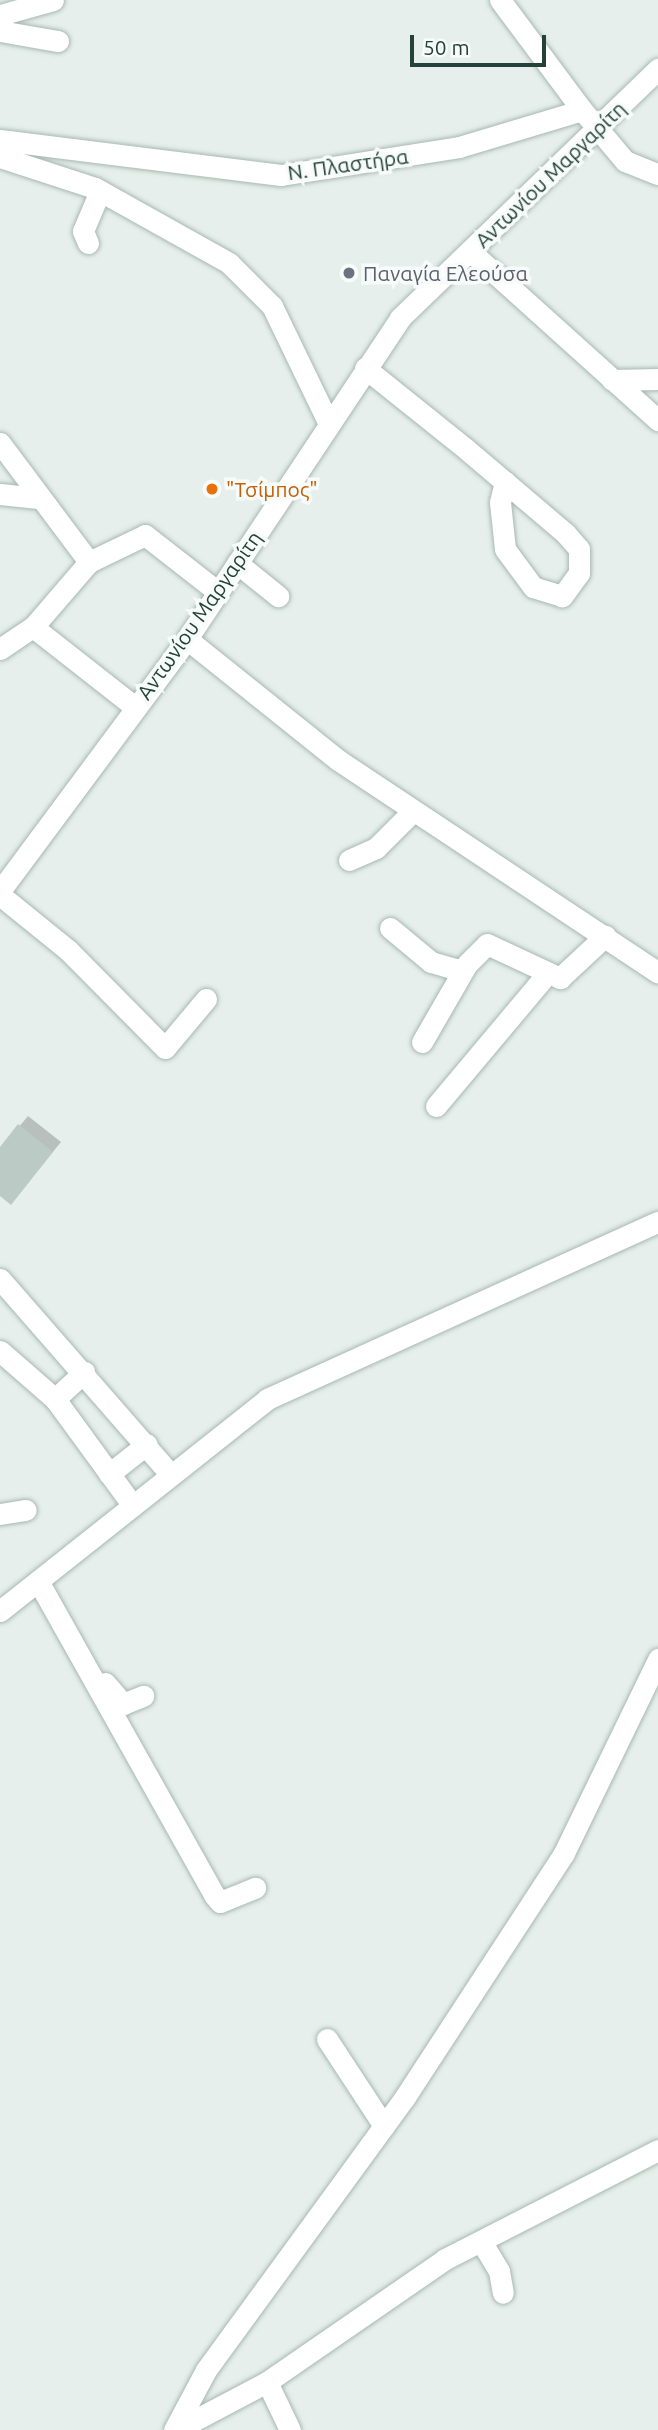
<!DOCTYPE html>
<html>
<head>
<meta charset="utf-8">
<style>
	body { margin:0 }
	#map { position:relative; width:658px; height:2430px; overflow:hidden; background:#e6efeb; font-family:Ubuntu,sans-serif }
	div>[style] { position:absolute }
	.shadow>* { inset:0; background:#0003 }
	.building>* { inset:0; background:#bbcac4 }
	.roads { filter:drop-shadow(0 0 2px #a8b8b2) drop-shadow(0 0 2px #a8b8b2) }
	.minor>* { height:21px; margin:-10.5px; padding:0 10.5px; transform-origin:10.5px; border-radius:10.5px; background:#fff }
	.dots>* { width:19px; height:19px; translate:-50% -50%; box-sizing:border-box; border:4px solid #f7fbf9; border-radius:50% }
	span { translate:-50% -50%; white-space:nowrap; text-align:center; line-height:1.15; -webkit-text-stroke:7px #f7fbf9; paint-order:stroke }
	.street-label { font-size:21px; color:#24423a }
	.worship-label { font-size:21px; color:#5b616d }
	.left { translate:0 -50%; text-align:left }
	.food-label { font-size:21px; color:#c56008 }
	.scale { position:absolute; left:410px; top:35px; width:136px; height:32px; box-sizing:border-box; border:4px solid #24423a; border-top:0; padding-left:9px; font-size:21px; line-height:24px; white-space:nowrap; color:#24423a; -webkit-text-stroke:5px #f7fbf9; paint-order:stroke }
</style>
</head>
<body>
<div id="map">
	<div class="shadow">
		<i style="clip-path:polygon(28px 1116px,61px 1142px,11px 1203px,0 1194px,0 1150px)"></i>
	</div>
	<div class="building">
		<i style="clip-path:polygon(18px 1124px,53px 1152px,11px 1205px,0 1196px,0 1147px)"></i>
	</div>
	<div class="roads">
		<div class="minor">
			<i style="left:500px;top:0;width:137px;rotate:53.3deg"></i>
			<i style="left:0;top:15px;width:55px;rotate:-15.8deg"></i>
			<i style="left:0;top:31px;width:59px;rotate:9.8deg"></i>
			<i style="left:0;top:140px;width:283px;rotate:7.1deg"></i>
			<i style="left:281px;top:175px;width:180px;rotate:-8.9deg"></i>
			<i style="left:459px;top:147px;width:128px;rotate:-16.7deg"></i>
			<i style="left:582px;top:110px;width:67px;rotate:49.9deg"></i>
			<i style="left:625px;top:161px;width:35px;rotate:22deg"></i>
			<i style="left:0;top:157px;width:100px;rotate:18.1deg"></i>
			<i style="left:95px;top:188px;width:154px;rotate:29.2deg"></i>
			<i style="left:229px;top:263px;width:61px;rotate:45deg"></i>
			<i style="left:272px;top:306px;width:131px;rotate:64.2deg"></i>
			<i style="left:88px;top:243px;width:13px;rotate:-113deg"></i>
			<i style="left:83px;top:231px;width:43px;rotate:-67deg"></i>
			<i style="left:470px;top:251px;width:253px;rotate:42deg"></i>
			<i style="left:365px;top:368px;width:129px;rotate:38.7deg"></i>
			<i style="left:466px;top:449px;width:51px;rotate:40.2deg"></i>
			<i style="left:505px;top:482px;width:80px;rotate:40.4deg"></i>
			<i style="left:566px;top:534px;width:20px;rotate:49deg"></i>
			<i style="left:579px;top:549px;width:24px;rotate:90deg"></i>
			<i style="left:579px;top:573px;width:29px;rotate:126deg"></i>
			<i style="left:562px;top:596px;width:30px;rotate:-163deg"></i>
			<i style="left:533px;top:587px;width:47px;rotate:-126.4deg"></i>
			<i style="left:505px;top:549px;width:47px;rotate:-96.1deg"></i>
			<i style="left:500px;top:502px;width:21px;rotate:-76deg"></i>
			<i style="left:612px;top:380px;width:46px;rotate:-1.2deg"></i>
			<i style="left:0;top:443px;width:149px;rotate:53.2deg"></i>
			<i style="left:0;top:494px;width:36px;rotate:6deg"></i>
			<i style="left:237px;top:563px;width:53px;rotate:38.8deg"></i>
			<i style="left:33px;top:627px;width:86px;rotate:-49.3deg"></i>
			<i style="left:89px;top:562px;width:62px;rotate:-25.7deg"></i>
			<i style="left:145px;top:535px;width:93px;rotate:38deg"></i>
			<i style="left:187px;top:639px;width:193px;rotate:38.7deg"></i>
			<i style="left:338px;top:760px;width:384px;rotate:33.6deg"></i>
			<i style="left:0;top:649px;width:40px;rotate:-34deg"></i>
			<i style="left:33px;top:627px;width:130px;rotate:38.1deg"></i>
			<i style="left:349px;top:860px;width:30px;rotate:-24deg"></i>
			<i style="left:376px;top:848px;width:52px;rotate:-45deg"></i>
			<i style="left:0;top:891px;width:314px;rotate:-53.4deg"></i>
			<i style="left:187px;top:639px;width:385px;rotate:-56.4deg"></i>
			<i style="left:400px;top:318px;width:359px;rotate:-44deg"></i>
			<i style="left:0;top:895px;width:87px;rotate:39deg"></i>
			<i style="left:68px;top:950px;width:138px;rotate:45.3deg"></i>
			<i style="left:165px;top:1048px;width:64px;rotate:-50.1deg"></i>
			<i style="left:390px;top:928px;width:53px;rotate:39.7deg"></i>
			<i style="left:431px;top:962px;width:32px;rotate:16deg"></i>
			<i style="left:422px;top:1042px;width:90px;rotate:-60deg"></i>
			<i style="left:467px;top:964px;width:28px;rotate:-45deg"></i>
			<i style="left:487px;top:944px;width:81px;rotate:25deg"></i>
			<i style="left:560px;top:978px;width:62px;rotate:-43deg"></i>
			<i style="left:436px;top:1106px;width:170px;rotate:-50deg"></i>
			<i style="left:0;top:1279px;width:260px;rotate:48.9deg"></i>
			<i style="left:0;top:1351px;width:73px;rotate:41.1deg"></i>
			<i style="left:55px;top:1399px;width:132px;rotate:53.9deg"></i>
			<i style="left:55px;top:1399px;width:40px;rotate:-43deg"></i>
			<i style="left:109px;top:1474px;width:48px;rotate:-38.3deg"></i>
			<i style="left:0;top:1514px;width:26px;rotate:-9deg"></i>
			<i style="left:38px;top:1581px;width:360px;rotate:60.7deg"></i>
			<i style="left:214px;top:1895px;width:9px;rotate:49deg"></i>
			<i style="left:220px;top:1902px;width:38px;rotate:-22deg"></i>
			<i style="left:0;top:1611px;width:341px;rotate:-38.4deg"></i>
			<i style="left:267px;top:1399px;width:429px;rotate:-24.4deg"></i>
			<i style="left:105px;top:1683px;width:28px;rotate:49deg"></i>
			<i style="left:123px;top:1704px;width:22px;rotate:-22deg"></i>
			<i style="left:327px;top:2039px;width:104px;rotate:56.8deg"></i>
			<i style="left:481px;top:2241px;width:35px;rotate:59deg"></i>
			<i style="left:499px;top:2271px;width:22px;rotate:80deg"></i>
			<i style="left:267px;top:2382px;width:53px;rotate:64.4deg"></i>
			<i style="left:174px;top:2430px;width:68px;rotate:-61.9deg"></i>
			<i style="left:206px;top:2370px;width:338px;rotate:-53.9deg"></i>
			<i style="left:405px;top:2097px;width:291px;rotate:-56.9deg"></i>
			<i style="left:564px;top:1853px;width:216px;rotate:-64.1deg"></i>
			<i style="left:176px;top:2430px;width:103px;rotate:-27.8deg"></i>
			<i style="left:267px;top:2382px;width:216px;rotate:-34.6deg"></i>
			<i style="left:445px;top:2259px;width:239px;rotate:-27.1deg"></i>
		</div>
	</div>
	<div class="dots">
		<i style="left:349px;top:273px;background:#6b7280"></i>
		<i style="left:212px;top:489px;background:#e8710a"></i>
	</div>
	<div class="street-label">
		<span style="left:348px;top:164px;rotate:-8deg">Ν. Πλαστήρα</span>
		<span style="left:550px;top:174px;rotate:-44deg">Αντωνίου Μαργαρίτη</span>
		<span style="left:199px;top:615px;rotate:-55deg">Αντωνίου Μαργαρίτη</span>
	</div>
	<div class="worship-label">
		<span class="left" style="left:363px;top:273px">Παναγία Ελεούσα</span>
	</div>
	<div class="food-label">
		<span class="left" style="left:226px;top:489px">"Τσίμπος"</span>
	</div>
	<div class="scale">50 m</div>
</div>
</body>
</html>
